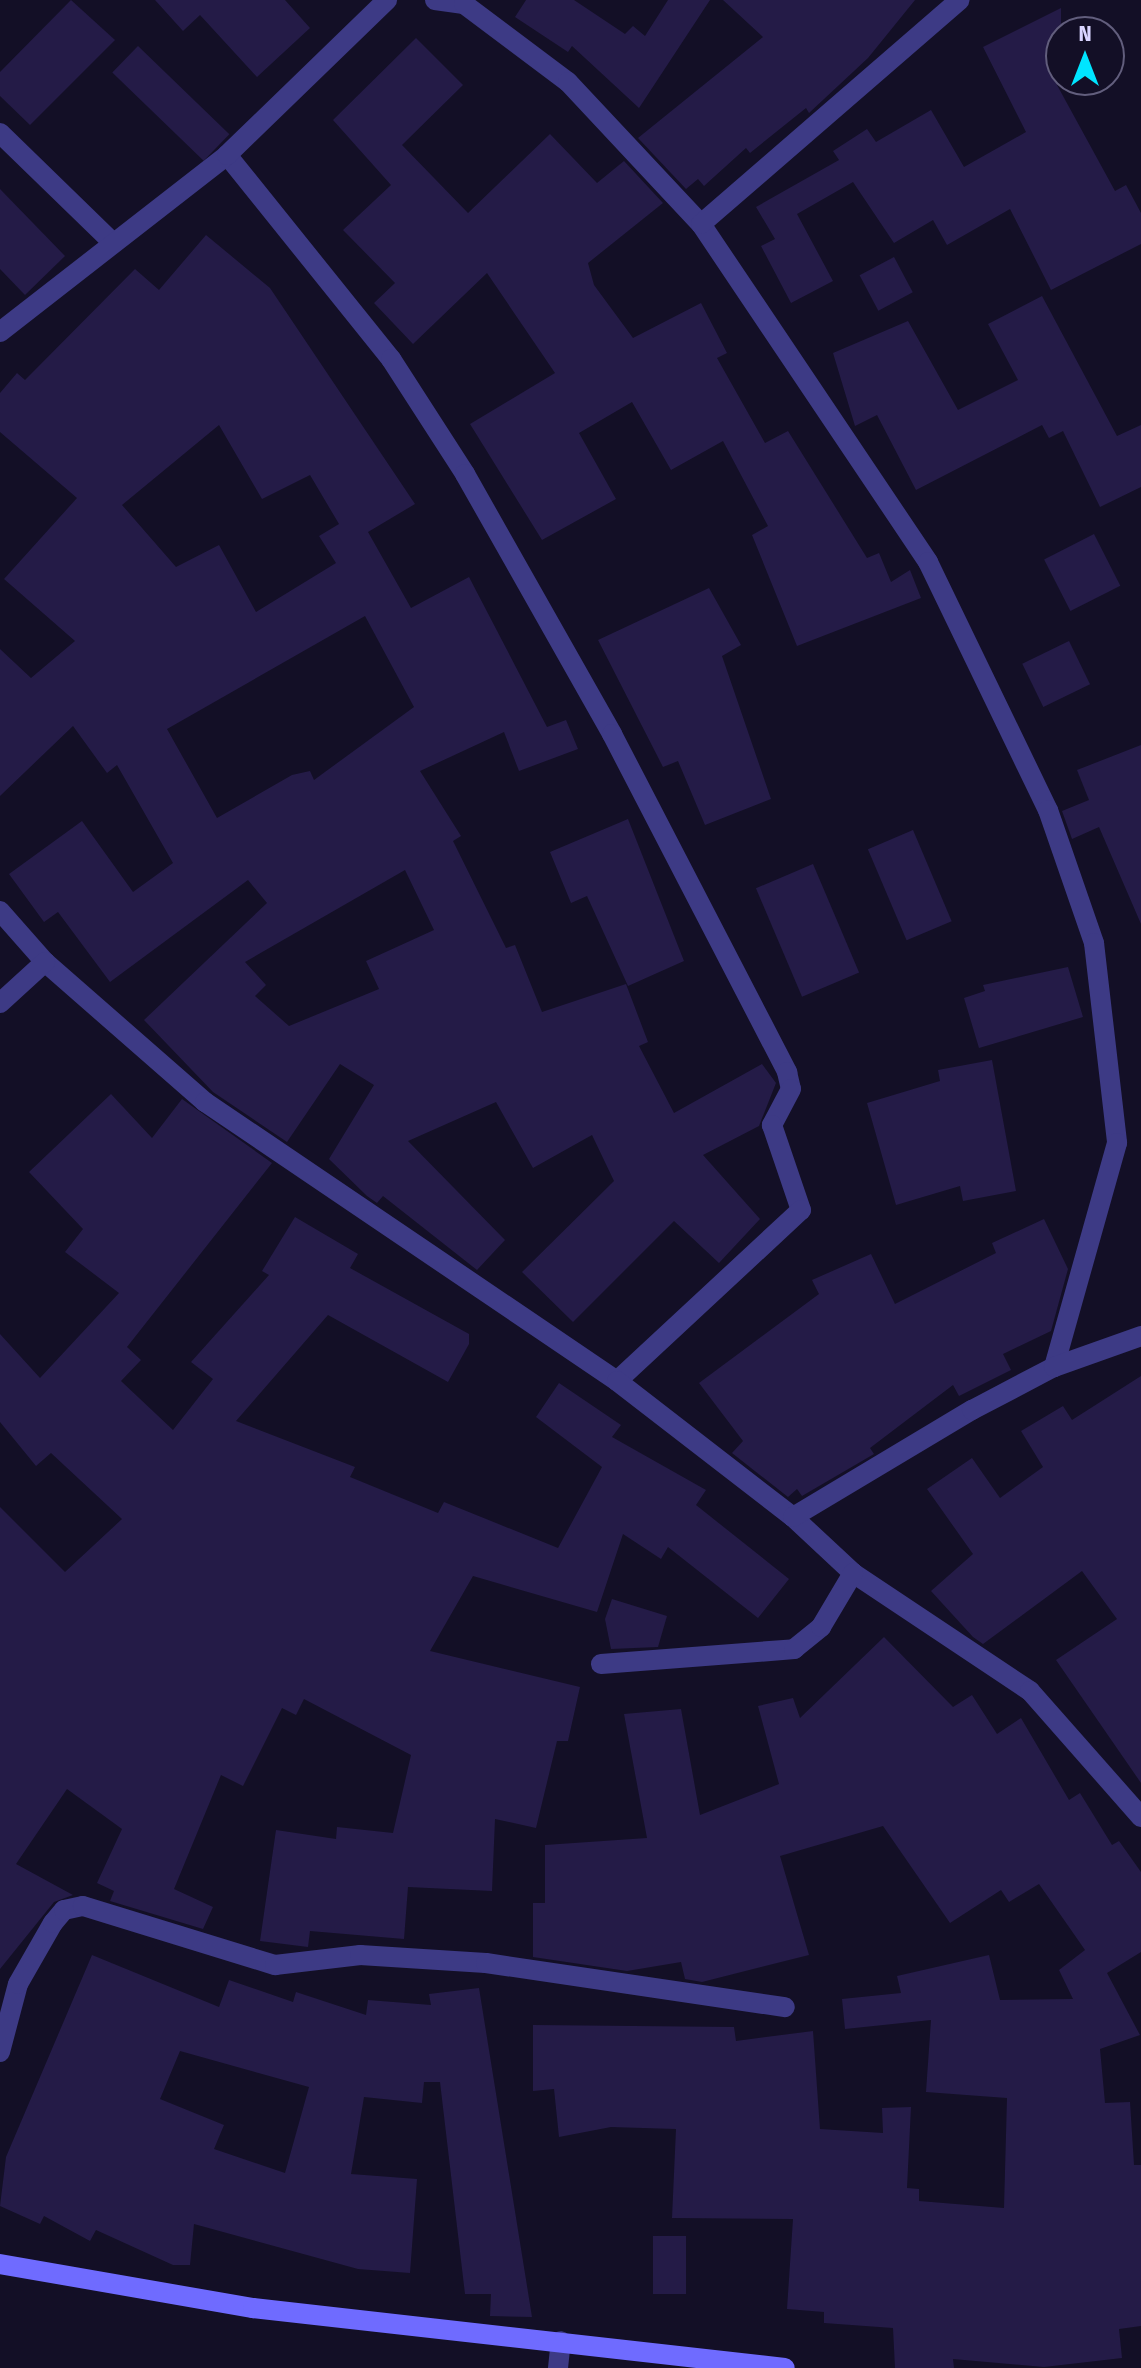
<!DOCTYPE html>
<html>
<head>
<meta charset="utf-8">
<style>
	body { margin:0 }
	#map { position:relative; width:1141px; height:2368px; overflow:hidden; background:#130f26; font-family:"Fira Sans Condensed",sans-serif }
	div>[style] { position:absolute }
	.building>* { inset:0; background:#241b47; transform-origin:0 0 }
	.street>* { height:20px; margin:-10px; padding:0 10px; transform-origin:10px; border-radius:10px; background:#3d3a85 }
	.secondary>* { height:20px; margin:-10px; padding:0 10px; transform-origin:10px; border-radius:10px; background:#6f6bff }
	span { translate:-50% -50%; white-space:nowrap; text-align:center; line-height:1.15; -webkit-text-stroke:6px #130f26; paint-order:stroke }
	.north { position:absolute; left:1045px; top:16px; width:80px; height:80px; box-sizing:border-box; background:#130f26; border:2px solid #625e7d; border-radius:50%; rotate:0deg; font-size:22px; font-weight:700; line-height:32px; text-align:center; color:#d9d4ff }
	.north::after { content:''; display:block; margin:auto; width:28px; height:36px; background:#00e5ff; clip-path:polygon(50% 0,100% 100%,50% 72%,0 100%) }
</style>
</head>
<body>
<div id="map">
	<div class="building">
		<i style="clip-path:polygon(71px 0,115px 40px,30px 125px,0 96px,0 72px)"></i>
		<i style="clip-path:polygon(155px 0,285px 0,310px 28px,257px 77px,200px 15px,183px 31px)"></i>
		<i style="clip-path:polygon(526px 0,574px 0,625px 34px,633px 26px,645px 36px,668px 0,710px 0,639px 108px,572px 46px,568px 52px,515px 17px)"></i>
		<i style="clip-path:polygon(723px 0,915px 0,868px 58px,809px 113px,806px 108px,750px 153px,746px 148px,704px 186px,698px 179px,686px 189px,638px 138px,763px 37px)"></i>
		<i style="clip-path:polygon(1061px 8px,1061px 69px,1051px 74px,1115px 191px,1126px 185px,1141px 213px,1141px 244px,1051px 290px,1010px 209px,947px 245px,933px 220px,894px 243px,853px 182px,797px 214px,833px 281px,791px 303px,761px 246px,775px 239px,756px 207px,839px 160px,833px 151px,867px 129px,876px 142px,931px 110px,964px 167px,1026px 132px,983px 47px)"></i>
		<i style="clip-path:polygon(416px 38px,463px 85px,402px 145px,468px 213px,550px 134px,597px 183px,624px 161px,663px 203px,588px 263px,594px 285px,633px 338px,701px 303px,727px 353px,717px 358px,765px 443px,788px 431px,867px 558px,879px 553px,891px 582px,910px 570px,921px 598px,797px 646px,752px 535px,768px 526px,723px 441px,671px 470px,632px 402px,579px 433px,616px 499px,542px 540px,470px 424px,555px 373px,487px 273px,413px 344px,374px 303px,395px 283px,343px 230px,391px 185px,333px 120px)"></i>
		<i style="left:138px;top:46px;width:127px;height:37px;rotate:44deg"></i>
		<i style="clip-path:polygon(0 189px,65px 256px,25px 295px,0 269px)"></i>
		<i style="clip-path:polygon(evenodd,206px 235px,270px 288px,415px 504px,368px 532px,411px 608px,469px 577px,547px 727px,566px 720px,578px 749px,519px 771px,504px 732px,420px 771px,461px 836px,453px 841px,506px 948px,515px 945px,542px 1012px,626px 984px,648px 1042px,639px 1046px,674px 1113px,762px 1064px,776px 1083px,759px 1126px,703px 1155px,760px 1219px,719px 1263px,674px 1221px,573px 1322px,522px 1272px,614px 1181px,592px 1135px,533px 1168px,496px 1102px,408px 1141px,505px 1240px,477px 1270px,383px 1196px,377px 1203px,367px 1196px,329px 1159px,374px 1085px,340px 1064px,287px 1142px,213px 1092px,144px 1020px,267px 903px,248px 880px,110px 982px,58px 912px,44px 922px,9px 874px,82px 821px,133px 892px,173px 863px,117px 765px,107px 773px,73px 726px,0 796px,0 649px,31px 678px,75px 641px,4px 579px,77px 498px,0 432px,0 393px,17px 373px,25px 380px,135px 269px,159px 290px,206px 235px,219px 425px,262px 499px,310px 475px,339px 524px,319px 536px,336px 563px,256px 612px,219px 545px,176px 567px,122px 505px,219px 425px,206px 235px,365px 616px,414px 707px,314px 780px,310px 771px,292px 775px,217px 818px,167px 729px,365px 616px,206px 235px,405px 870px,434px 930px,366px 961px,379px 989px,289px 1026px,255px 996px,266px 985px,245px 962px,405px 870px)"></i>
		<i style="left:894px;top:257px;width:40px;height:39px;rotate:62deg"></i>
		<i style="clip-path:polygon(1042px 296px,1117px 436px,1141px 425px,1141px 487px,1100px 507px,1063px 431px,1049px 438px,1042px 425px,916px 490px,877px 415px,855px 426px,833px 353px,908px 321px,958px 410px,1018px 380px,988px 324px)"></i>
		<i style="left:1094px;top:534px;width:58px;height:56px;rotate:63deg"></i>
		<i style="clip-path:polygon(709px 588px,741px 645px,722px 656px,771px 799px,705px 825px,678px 761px,663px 767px,598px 640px)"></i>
		<i style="left:1069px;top:641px;width:48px;height:52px;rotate:64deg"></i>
		<i style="clip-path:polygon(1141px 745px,1141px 924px,1099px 827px,1072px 839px,1062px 811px,1089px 800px,1077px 770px)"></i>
		<i style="clip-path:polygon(628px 819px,684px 961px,628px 986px,587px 896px,571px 903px,550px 852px)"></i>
		<i style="left:913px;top:830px;width:99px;height:49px;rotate:67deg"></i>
		<i style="left:813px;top:864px;width:118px;height:62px;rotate:67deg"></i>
		<i style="clip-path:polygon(1068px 967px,1083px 1017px,979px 1048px,964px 998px,985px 991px,983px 985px)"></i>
		<i style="clip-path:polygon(992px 1060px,1016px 1191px,963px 1201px,960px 1186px,896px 1205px,867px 1103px,940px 1081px,938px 1070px)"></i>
		<i style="clip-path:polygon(111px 1094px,152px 1138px,182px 1099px,272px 1163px,127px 1347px,141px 1360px,121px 1381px,173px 1430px,213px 1379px,191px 1362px,269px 1275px,262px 1271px,295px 1217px,358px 1254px,350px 1268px,469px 1334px,469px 1344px,448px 1382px,328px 1315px,236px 1421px,355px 1467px,350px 1477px,438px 1513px,444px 1502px,558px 1548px,602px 1467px,536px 1417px,559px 1383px,621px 1425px,612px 1437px,706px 1490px,696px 1505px,789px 1579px,758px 1618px,668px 1547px,661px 1559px,623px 1534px,597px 1612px,473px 1576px,430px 1651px,580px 1687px,568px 1741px,557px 1741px,536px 1828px,495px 1819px,492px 1891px,408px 1887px,404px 1939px,310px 1931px,308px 1947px,260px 1941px,276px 1830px,336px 1839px,337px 1827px,393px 1833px,411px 1755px,304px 1699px,296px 1715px,282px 1708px,243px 1786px,221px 1775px,174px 1889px,213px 1907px,203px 1929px,110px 1901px,114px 1891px,97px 1883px,122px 1829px,67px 1789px,16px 1864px,73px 1895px,54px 1902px,0 1969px,0 1507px,65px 1572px,122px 1519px,51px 1453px,36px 1466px,0 1422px,0 1334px,40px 1378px,119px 1293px,65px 1252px,83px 1229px,29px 1172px)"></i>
		<i style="clip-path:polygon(1044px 1219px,1068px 1269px,1051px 1331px,1003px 1354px,1011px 1370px,959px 1396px,953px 1385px,870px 1448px,874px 1454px,802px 1496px,797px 1489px,788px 1497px,732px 1453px,743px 1441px,699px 1383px,819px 1294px,812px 1280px,871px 1254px,895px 1304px,996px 1253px,992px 1243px)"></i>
		<i style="clip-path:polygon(1141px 1376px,1141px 1783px,1056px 1660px,1117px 1619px,1082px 1571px,983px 1644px,973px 1637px,931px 1591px,973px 1554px,927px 1489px,972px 1458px,1000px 1498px,1043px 1467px,1021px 1431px,1063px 1406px,1072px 1420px)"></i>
		<i style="clip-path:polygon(612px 1599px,667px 1616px,658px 1647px,611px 1649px,605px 1619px)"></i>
		<i style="clip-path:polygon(884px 1637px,953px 1707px,972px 1695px,997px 1734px,1021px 1718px,1069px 1800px,1080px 1793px,1112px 1845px,1119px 1841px,1141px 1872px,1141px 1952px,1107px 1973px,1140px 2035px,1100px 2049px,1105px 2103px,1130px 2102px,1134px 2165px,1141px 2165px,1141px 2326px,1119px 2329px,1122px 2358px,1044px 2367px,953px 2359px,954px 2368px,895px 2368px,893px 2328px,824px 2323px,824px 2312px,787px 2309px,793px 2219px,672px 2218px,676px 2129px,611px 2127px,559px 2137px,554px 2089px,533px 2091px,533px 2025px,734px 2027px,736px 2041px,813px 2031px,820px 2129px,883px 2133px,882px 2108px,911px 2107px,907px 2188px,919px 2189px,919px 2201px,1004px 2208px,1007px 2098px,926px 2092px,931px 2020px,845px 2029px,842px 1999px,901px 1993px,897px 1976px,989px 1955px,1000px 2000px,1073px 1999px,1059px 1970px,1085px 1950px,1039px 1884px,1009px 1902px,1001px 1890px,950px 1923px,883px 1826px,780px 1856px,809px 1955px,702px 1982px,685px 1979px,681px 1962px,627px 1971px,533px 1957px,533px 1903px,545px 1903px,545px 1845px,647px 1838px,624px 1714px,681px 1709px,700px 1815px,779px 1784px,758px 1706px,793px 1698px,800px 1718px)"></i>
		<i style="clip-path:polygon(evenodd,92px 1955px,219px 2007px,229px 1980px,293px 2002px,296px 1992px,366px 2015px,368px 2000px,431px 2005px,429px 1994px,479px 1988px,532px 2317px,490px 2316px,491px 2294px,465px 2294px,440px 2082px,424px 2082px,422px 2103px,364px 2097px,351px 2174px,417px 2179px,410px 2273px,358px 2269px,194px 2224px,190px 2265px,173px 2265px,96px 2230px,90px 2241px,44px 2216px,40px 2224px,0 2206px,6px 2157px,92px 1955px,180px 2051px,309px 2087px,285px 2173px,214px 2149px,224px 2125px,160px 2099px,180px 2051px)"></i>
		<i style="left:653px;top:2236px;width:33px;height:58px"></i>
	</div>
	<div class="street">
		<i style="left:435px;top:0;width:29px;rotate:8deg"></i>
		<i style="left:464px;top:4px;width:130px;rotate:36.9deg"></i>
		<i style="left:568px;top:82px;width:195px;rotate:46.9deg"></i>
		<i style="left:701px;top:224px;width:407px;rotate:56.1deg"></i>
		<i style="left:928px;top:562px;width:276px;rotate:64.2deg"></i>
		<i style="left:1048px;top:810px;width:141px;rotate:70.9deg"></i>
		<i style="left:1094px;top:943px;width:201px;rotate:83.4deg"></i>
		<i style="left:1117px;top:1143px;width:233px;rotate:105.7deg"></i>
		<i style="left:0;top:133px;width:153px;rotate:44.2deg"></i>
		<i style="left:227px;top:155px;width:262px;rotate:51.2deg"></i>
		<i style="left:391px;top:359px;width:137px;rotate:57.2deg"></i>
		<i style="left:465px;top:474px;width:299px;rotate:60.5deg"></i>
		<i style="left:612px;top:734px;width:381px;rotate:62.6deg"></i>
		<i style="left:787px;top:1072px;width:17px;rotate:77deg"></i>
		<i style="left:791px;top:1089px;width:41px;rotate:117.8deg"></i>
		<i style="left:772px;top:1125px;width:90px;rotate:71.2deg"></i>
		<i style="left:801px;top:1210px;width:251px;rotate:137.1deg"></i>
		<i style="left:701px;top:224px;width:342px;rotate:-40.9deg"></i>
		<i style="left:0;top:332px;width:288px;rotate:-37.9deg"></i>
		<i style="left:227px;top:155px;width:223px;rotate:-44.1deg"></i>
		<i style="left:0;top:911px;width:68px;rotate:48.6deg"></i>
		<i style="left:45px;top:962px;width:213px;rotate:41.2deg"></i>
		<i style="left:205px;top:1102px;width:498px;rotate:34.1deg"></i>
		<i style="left:617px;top:1381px;width:222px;rotate:37.7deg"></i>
		<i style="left:793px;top:1517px;width:82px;rotate:43deg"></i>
		<i style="left:853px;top:1573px;width:213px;rotate:33.7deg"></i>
		<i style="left:1030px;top:1691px;width:168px;rotate:48.6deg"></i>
		<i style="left:0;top:1003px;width:61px;rotate:-42.3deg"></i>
		<i style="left:793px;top:1517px;width:209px;rotate:-30.9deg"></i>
		<i style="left:972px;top:1410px;width:93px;rotate:-27.7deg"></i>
		<i style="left:1054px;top:1367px;width:92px;rotate:-19.6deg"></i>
		<i style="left:601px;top:1664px;width:194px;rotate:-4.4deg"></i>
		<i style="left:794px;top:1649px;width:35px;rotate:-39deg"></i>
		<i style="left:821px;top:1627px;width:63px;rotate:-59.3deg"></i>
		<i style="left:0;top:2052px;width:70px;rotate:-75.2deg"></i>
		<i style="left:18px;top:1984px;width:70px;rotate:-60.2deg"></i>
		<i style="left:53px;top:1923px;width:17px;rotate:-50deg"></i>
		<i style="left:64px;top:1910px;width:19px;rotate:-12deg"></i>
		<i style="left:83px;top:1906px;width:201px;rotate:17.1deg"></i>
		<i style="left:275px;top:1965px;width:86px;rotate:-6.7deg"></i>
		<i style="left:360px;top:1955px;width:126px;rotate:3.6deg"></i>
		<i style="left:486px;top:1963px;width:302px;rotate:8.4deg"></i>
		<i style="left:558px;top:2368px;width:27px;rotate:-84deg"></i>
	</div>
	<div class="secondary">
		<i style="left:0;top:2264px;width:257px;rotate:9.9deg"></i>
		<i style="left:253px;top:2308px;width:535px;rotate:6.43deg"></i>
	</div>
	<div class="north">N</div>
</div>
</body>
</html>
